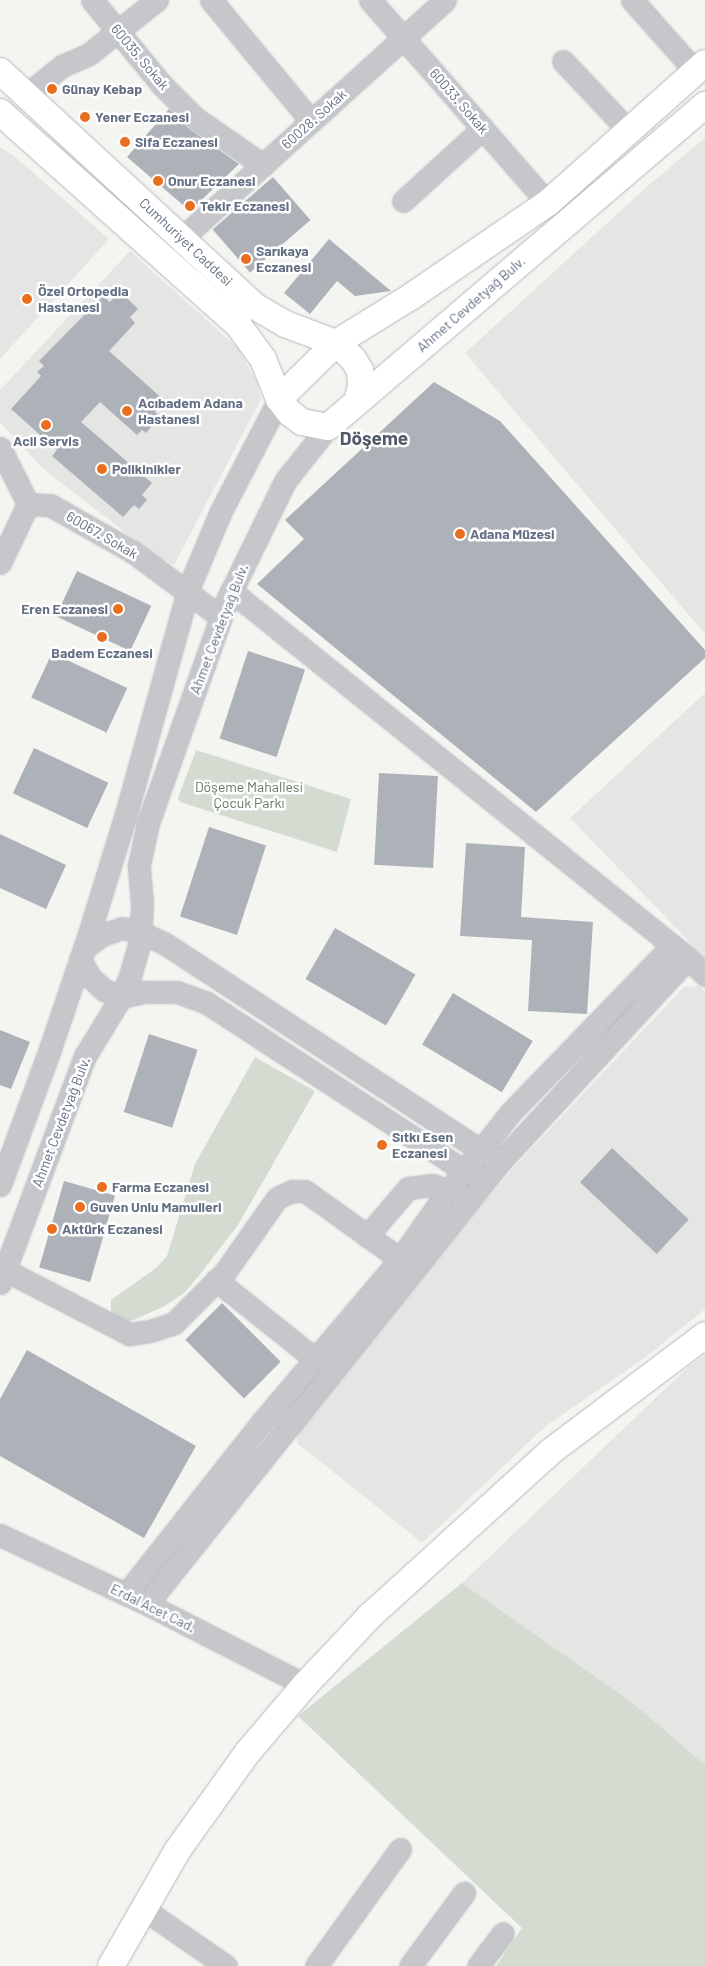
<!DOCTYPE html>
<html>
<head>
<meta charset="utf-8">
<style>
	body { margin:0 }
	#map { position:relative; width:705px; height:1966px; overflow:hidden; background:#f4f5f1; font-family:Barlow,sans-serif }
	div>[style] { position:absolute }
	.built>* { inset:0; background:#e5e5e4 }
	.green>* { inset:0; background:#d4dcd2 }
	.building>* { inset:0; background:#adb2b9; transform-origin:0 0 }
	.roads { filter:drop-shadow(0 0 1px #b5b8bd) drop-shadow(0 0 1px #b5b8bd) }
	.minor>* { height:21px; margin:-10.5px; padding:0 10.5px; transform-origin:10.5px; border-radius:10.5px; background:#c5c7cb }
	.major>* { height:26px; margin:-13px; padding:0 13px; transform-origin:13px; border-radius:13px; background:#fff }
	.dots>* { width:14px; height:14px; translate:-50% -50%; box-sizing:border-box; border:2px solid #fff; border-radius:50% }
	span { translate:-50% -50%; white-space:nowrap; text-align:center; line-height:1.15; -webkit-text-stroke:5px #fff; paint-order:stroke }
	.street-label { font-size:14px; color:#636f83 }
	.poi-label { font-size:14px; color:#636f83; font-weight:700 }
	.left { translate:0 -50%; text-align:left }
	.right { translate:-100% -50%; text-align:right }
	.park-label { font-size:14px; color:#637a62 }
	.district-label { font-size:19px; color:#515a68; font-weight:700 }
</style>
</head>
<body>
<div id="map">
	<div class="built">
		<i style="clip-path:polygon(705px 138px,705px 634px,465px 353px,651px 183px)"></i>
		<i style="clip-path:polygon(0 147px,14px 156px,109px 239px,0 359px)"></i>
		<i style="clip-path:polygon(130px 251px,239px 349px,257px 383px,261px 399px,174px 565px,157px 557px,41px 467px,0 422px,0 390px)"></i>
		<i style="clip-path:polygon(705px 693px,705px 958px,570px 818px)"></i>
		<i style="clip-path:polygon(699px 986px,705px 992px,705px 1309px,646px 1357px,546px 1426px,422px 1543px,297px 1443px,297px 1424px,514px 1167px,684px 987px)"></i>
		<i style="clip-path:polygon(705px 1355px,705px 1765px,633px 1703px,462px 1583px,687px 1368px)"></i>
	</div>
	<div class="green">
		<i style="clip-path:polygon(196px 750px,351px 799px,337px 852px,180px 802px,178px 798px)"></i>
		<i style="clip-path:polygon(255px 1057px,315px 1091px,238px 1225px,198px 1277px,184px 1293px,163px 1307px,129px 1322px,116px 1322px,111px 1311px,111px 1300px,156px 1268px,167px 1256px,195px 1164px)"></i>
		<i style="clip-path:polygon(462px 1583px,633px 1703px,705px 1765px,705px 1966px,496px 1966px,522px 1928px,298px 1716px)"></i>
	</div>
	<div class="building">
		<i style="clip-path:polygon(169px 109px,188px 128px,239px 164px,190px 211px,127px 157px)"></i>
		<i style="left:273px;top:177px;width:57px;height:80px;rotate:49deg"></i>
		<i style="clip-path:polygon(329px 239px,391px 291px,355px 296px,337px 281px,310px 314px,284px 293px)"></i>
		<i style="clip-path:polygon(120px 291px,138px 309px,130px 317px,135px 323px,109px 351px,165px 401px,155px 412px,160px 416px,146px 433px,142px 430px,137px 435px,100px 402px,81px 422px,152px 483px,142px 495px,147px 500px,139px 509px,134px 505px,123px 517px,52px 456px,57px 450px,11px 409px,41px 376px,37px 372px,44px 366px,39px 361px,103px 296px,110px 302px)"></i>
		<i style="clip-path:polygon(434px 382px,500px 421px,705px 650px,705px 658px,536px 812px,257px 584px,304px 539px,285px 520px)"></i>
		<i style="left:77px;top:571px;width:82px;height:50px;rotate:25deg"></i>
		<i style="left:248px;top:651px;width:60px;height:92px;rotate:18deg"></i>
		<i style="left:52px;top:653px;width:83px;height:49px;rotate:25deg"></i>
		<i style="left:34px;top:748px;width:82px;height:50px;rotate:25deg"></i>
		<i style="left:379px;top:773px;width:59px;height:92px;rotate:3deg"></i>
		<i style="left:209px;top:827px;width:60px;height:94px;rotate:18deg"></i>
		<i style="clip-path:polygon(0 834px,66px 865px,46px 909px,0 888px)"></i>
		<i style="clip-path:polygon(466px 843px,525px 847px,521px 917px,593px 922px,587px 1014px,528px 1011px,532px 940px,460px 936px)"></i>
		<i style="left:335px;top:928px;width:93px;height:59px;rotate:30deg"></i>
		<i style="left:453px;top:993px;width:93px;height:60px;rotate:31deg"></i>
		<i style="clip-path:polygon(0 1030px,30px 1042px,11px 1089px,0 1085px)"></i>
		<i style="left:149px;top:1034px;width:51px;height:82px;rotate:18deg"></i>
		<i style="left:612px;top:1148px;width:105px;height:47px;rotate:43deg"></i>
		<i style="left:64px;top:1181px;width:53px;height:90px;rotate:16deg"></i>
		<i style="left:222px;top:1303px;width:83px;height:52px;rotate:45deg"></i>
		<i style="clip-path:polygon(27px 1350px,196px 1446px,144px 1538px,0 1456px,0 1399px)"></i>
	</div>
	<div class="roads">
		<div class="minor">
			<i style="left:92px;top:0;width:110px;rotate:50.5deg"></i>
			<i style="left:162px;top:85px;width:47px;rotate:45deg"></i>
			<i style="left:195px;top:118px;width:83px;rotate:34.7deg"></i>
			<i style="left:211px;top:0;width:157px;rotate:50.4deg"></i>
			<i style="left:370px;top:0;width:270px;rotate:48.8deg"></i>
			<i style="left:632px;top:0;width:95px;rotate:48.4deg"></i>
			<i style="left:563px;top:61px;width:96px;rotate:46.7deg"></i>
			<i style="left:26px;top:95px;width:46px;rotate:-38.9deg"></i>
			<i style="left:62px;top:66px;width:30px;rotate:-24deg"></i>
			<i style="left:89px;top:54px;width:87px;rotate:-38.5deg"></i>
			<i style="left:403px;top:201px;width:108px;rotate:-42.4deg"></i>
			<i style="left:183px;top:237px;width:353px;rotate:-42.1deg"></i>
			<i style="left:0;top:448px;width:63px;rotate:63.4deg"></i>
			<i style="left:28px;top:504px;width:22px;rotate:3deg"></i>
			<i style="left:50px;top:505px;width:95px;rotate:29.5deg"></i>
			<i style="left:133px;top:552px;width:109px;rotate:36.5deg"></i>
			<i style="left:0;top:563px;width:65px;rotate:-64.6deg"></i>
			<i style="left:231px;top:591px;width:586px;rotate:38.77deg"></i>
			<i style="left:688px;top:958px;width:24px;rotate:45deg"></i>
			<i style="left:84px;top:948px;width:22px;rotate:-36deg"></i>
			<i style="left:102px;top:935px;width:21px;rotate:-19deg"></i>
			<i style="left:122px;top:928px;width:18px;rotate:13deg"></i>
			<i style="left:140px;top:932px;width:26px;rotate:25deg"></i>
			<i style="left:164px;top:943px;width:391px;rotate:33.2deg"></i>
			<i style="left:80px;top:959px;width:21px;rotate:61deg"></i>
			<i style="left:90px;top:977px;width:19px;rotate:43deg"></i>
			<i style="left:104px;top:990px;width:18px;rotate:22deg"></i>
			<i style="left:121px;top:997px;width:25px;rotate:-12deg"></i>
			<i style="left:145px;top:992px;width:32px"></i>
			<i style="left:177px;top:992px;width:32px;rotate:20deg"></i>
			<i style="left:207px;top:1003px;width:308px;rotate:33.1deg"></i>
			<i style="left:465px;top:1171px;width:13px;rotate:23deg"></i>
			<i style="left:0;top:1185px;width:145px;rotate:-69.8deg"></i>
			<i style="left:50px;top:1049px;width:121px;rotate:-71.3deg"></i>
			<i style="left:89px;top:934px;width:126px;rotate:-72.9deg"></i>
			<i style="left:126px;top:814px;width:236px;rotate:-74.5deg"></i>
			<i style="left:189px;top:587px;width:82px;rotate:-67.2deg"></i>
			<i style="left:221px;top:511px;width:126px;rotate:-62.6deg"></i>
			<i style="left:367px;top:1236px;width:63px;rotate:-49.5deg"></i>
			<i style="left:408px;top:1188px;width:25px;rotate:-7deg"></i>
			<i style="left:433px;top:1185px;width:30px;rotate:23deg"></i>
			<i style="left:5px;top:1270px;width:140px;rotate:27.3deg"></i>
			<i style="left:129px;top:1334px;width:21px;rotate:-8deg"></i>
			<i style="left:150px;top:1331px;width:25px;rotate:-18deg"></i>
			<i style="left:174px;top:1323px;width:72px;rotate:-45deg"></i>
			<i style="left:225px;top:1272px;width:90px;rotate:-54.9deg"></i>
			<i style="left:277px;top:1198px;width:17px;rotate:-25deg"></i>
			<i style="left:292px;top:1191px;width:13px"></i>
			<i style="left:305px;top:1191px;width:117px;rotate:35.6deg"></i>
			<i style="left:216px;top:1280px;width:127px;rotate:38.6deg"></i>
			<i style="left:0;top:1283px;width:242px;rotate:-69.5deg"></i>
			<i style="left:85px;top:1056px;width:69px;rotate:-58.6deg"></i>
			<i style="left:121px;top:997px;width:23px;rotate:-67deg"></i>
			<i style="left:130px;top:976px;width:35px;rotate:-74deg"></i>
			<i style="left:140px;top:942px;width:39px;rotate:-87deg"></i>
			<i style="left:142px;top:903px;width:38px;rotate:-95deg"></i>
			<i style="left:139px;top:865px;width:43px;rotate:-77.9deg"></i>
			<i style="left:148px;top:823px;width:237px;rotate:-70.5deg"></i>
			<i style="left:227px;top:600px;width:132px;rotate:-64deg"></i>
			<i style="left:285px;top:481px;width:69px;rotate:-51.5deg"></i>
			<i style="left:0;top:1535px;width:162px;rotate:25.1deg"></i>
			<i style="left:147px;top:1604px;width:178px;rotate:27.1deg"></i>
			<i style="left:126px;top:1594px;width:218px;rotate:-51.7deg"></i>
			<i style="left:261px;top:1423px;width:215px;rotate:-49.7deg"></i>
			<i style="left:400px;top:1259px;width:83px;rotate:-54.8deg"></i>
			<i style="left:448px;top:1191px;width:101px;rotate:-51.4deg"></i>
			<i style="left:511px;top:1112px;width:231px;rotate:-45.9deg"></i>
			<i style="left:147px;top:1604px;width:566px;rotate:-51.39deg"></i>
			<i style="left:500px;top:1162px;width:277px;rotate:-47.3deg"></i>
			<i style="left:142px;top:1908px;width:102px;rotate:34.6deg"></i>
			<i style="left:316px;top:1966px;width:144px;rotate:-54.3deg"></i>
			<i style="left:410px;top:1966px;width:91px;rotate:-53.5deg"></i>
			<i style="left:478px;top:1966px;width:41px;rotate:-52.9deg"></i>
		</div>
		<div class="major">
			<i style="left:0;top:71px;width:348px;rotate:42.7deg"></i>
			<i style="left:256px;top:307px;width:34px;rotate:30deg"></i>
			<i style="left:285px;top:324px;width:54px;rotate:20.4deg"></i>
			<i style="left:336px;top:343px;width:23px;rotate:43deg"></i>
			<i style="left:353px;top:359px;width:13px;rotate:58deg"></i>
			<i style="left:360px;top:370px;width:16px;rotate:86deg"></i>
			<i style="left:361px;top:386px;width:16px;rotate:104deg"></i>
			<i style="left:0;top:112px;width:321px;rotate:41.8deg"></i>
			<i style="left:239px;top:326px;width:41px;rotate:54deg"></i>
			<i style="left:263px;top:359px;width:43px;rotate:68.2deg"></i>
			<i style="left:279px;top:399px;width:18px;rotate:52deg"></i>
			<i style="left:290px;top:413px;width:15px;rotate:37deg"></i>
			<i style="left:302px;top:422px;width:26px;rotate:11deg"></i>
			<i style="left:328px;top:427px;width:496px;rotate:-40.5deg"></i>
			<i style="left:279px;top:399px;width:80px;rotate:-44.5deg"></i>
			<i style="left:336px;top:343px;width:89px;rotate:-31.7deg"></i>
			<i style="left:412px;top:296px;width:165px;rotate:-34.4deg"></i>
			<i style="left:548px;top:203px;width:210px;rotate:-41.7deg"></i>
			<i style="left:111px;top:1966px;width:133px;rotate:-60.1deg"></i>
			<i style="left:177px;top:1851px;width:122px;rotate:-54.4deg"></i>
			<i style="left:248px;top:1752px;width:88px;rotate:-49.6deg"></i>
			<i style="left:305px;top:1685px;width:95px;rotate:-46.7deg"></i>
			<i style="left:370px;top:1616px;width:244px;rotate:-42.3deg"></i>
			<i style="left:550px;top:1452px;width:194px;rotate:-37deg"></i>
		</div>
	</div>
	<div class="dots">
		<i style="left:52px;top:89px;background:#e96e1d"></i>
		<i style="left:85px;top:117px;background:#e96e1d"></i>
		<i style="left:125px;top:142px;background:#e96e1d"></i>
		<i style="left:158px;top:181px;background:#e96e1d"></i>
		<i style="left:190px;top:206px;background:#e96e1d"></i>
		<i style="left:246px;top:259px;background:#e96e1d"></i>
		<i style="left:27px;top:299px;background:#e96e1d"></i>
		<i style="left:127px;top:411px;background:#e96e1d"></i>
		<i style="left:46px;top:425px;background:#e96e1d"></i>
		<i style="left:102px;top:469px;background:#e96e1d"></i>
		<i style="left:460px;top:534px;background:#e96e1d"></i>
		<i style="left:118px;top:609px;background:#e96e1d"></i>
		<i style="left:102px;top:637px;background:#e96e1d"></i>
		<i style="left:382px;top:1145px;background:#e96e1d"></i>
		<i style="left:102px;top:1187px;background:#e96e1d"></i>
		<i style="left:80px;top:1207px;background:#e96e1d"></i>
		<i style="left:52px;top:1229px;background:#e96e1d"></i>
	</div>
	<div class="street-label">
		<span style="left:140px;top:57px;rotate:50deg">60035. Sokak</span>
		<span style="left:459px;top:101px;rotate:49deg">60033. Sokak</span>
		<span style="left:314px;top:119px;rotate:-42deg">60028. Sokak</span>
		<span style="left:186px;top:242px;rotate:43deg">Cumhuriyet Caddesi</span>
		<span style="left:471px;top:304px;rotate:-41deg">Ahmet Cevdetyağ Bulv.</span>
		<span style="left:102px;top:535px;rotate:30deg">60067. Sokak</span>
		<span style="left:219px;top:629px;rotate:-69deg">Ahmet Cevdetyağ Bulv.</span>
		<span style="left:61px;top:1122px;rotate:-69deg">Ahmet Cevdetyağ Bulv.</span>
		<span style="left:153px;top:1608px;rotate:26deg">Erdal Acet Cad.</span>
	</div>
	<div class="poi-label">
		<span class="left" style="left:62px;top:89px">Günay Kebap</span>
		<span class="left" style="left:95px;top:117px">Yener Eczanesi</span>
		<span class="left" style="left:135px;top:142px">Sifa Eczanesi</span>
		<span class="left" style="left:168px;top:181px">Onur Eczanesi</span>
		<span class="left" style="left:200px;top:206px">Tekir Eczanesi</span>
		<span class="left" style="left:256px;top:259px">Sarıkaya<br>Eczanesi</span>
		<span class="left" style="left:38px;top:299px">Özel Ortopedia<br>Hastanesi</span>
		<span class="left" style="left:138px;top:411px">Acıbadem Adana<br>Hastanesi</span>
		<span style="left:46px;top:441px">Acil Servis</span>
		<span class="left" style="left:112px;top:469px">Polikinikler</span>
		<span class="left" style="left:470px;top:534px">Adana Müzesi</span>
		<span class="right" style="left:108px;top:609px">Eren Eczanesi</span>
		<span style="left:102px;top:653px">Badem Eczanesi</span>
		<span class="left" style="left:392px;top:1145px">Sıtkı Esen<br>Eczanesi</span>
		<span class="left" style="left:112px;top:1187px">Farma Eczanesi</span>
		<span class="left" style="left:90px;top:1207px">Guven Unlu Mamulleri</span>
		<span class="left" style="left:62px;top:1229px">Aktürk Eczanesi</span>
	</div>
	<div class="park-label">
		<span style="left:249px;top:795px">Döşeme Mahallesi<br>Çocuk Parkı</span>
	</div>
	<div class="district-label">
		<span style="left:374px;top:438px">Döşeme</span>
	</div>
</div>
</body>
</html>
